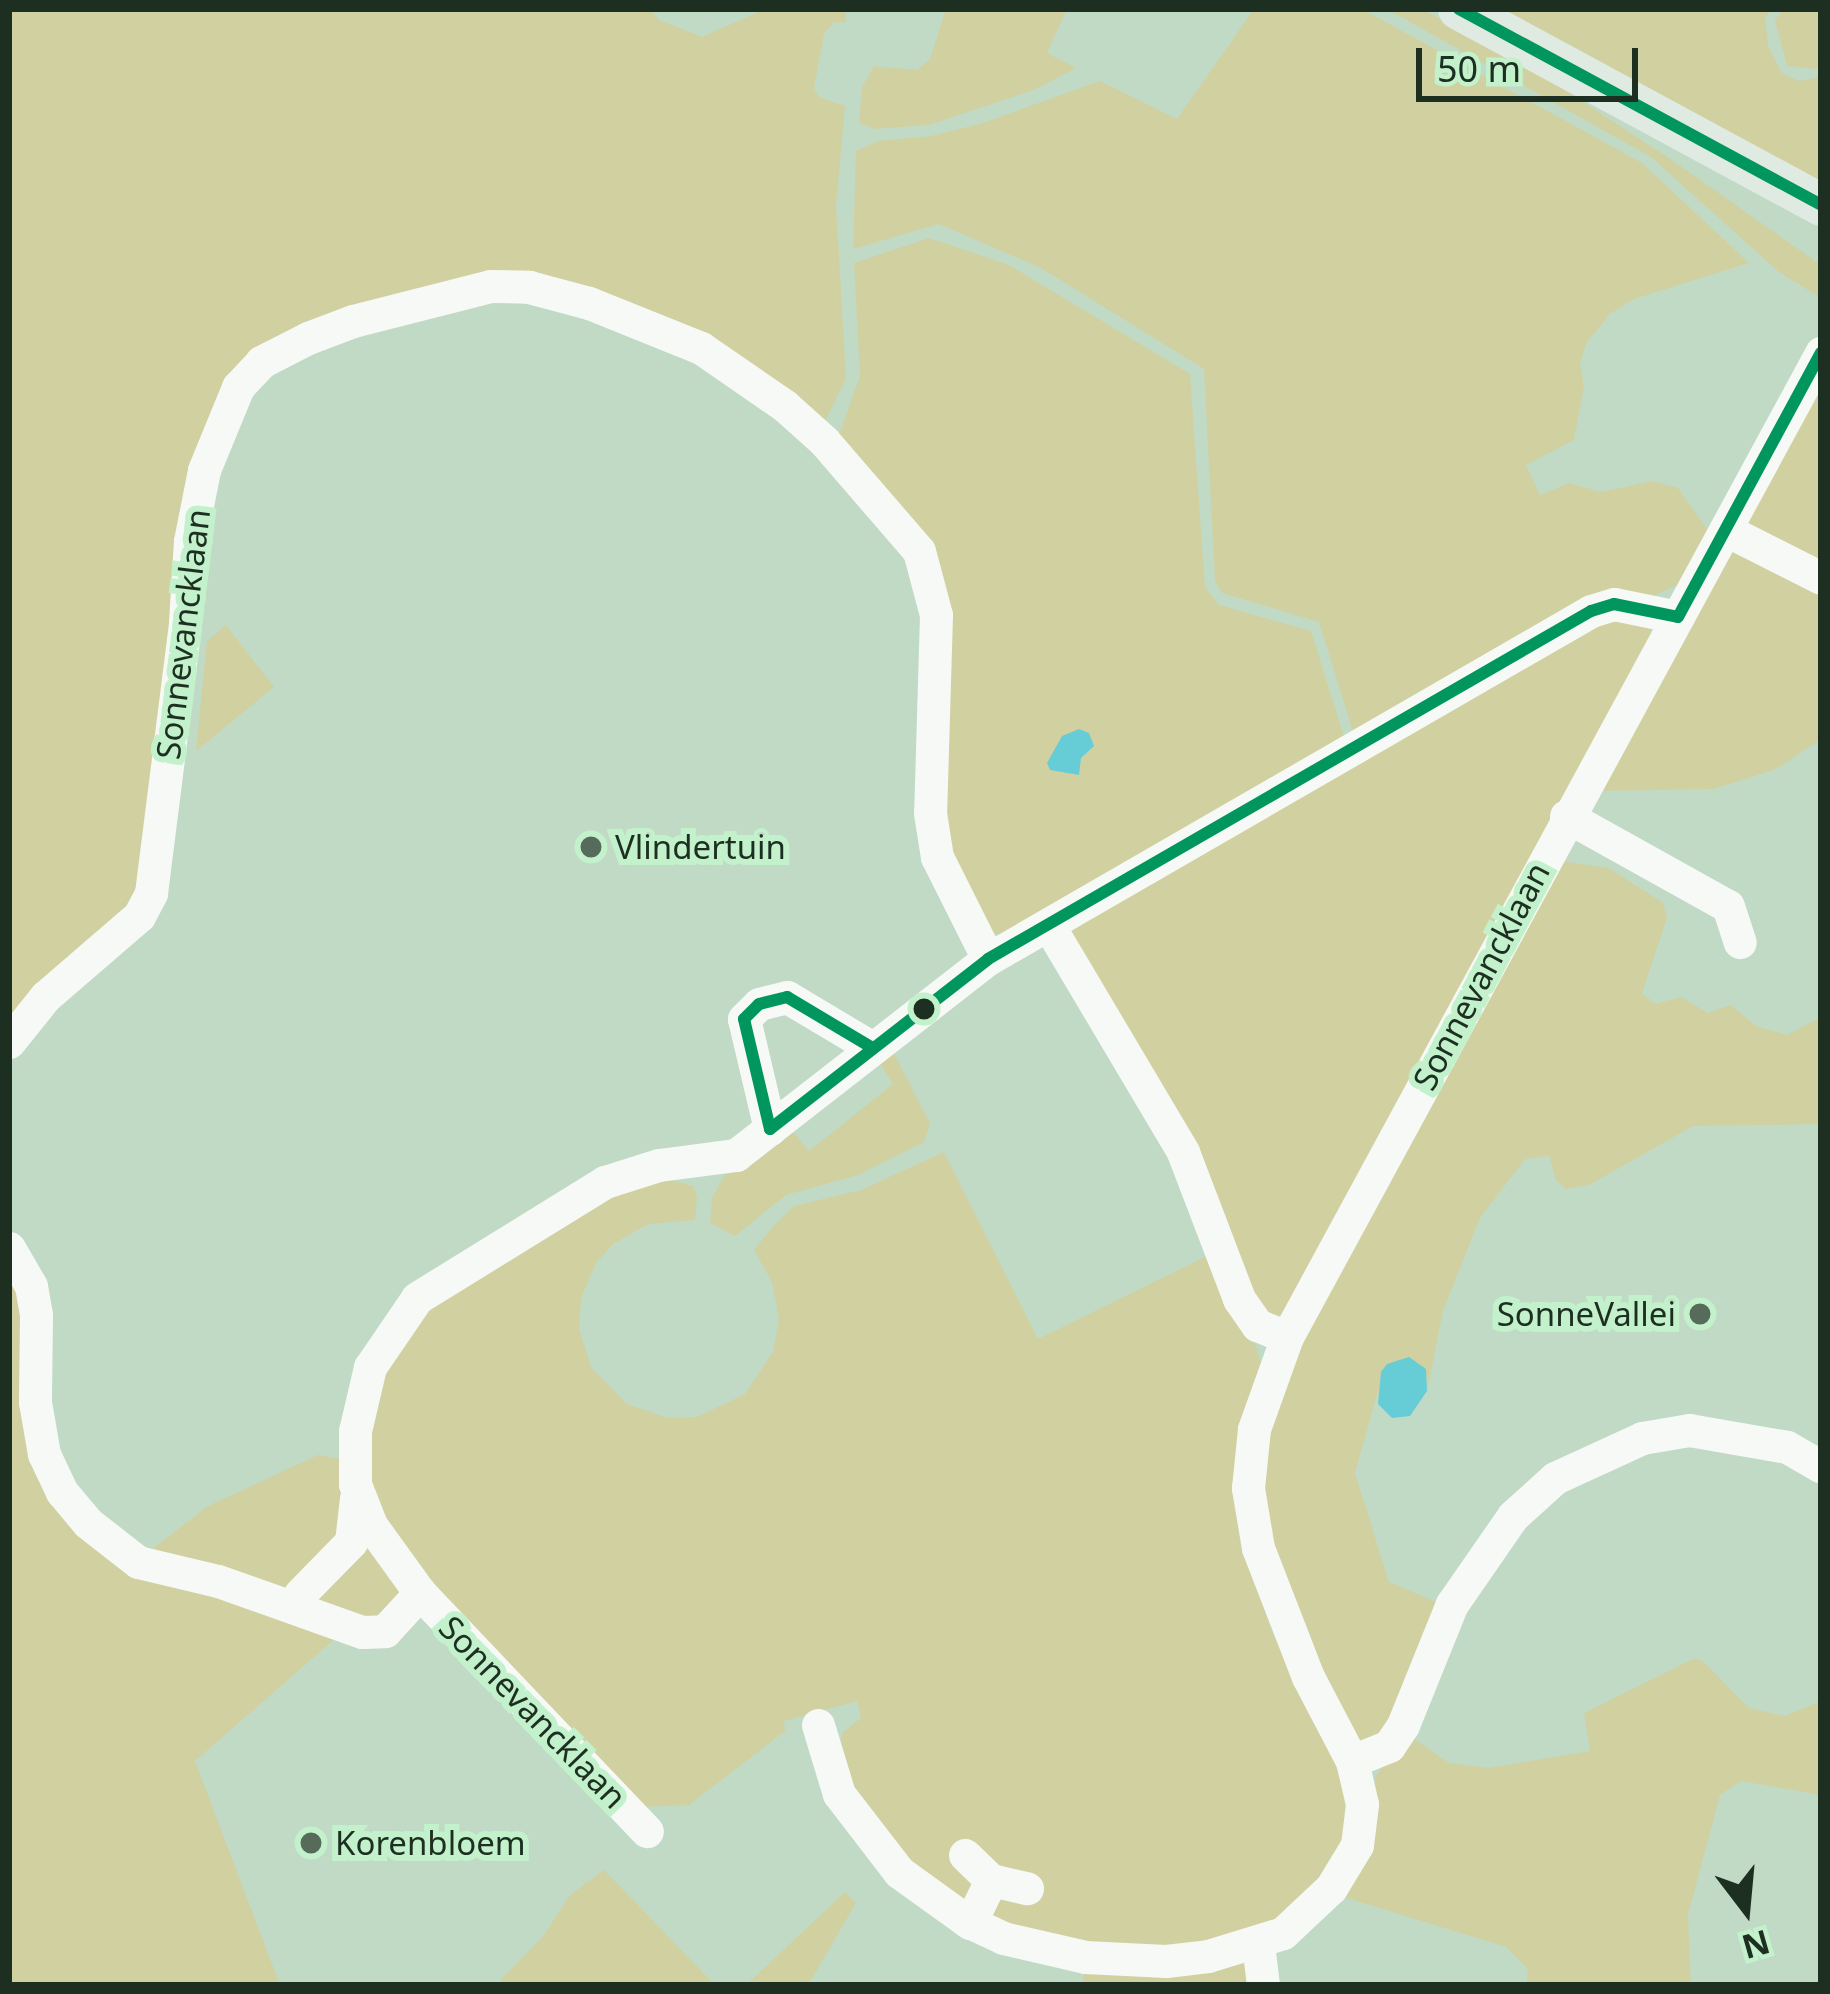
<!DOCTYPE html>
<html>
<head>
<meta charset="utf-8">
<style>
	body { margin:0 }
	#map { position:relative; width:1830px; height:1994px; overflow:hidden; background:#c0dac5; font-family:"Noto Sans",sans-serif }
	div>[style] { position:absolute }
	.green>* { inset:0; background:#d1d0a1 }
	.water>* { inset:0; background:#66ccd5 }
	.minor>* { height:33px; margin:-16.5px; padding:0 16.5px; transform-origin:16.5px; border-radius:16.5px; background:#f6f9f6 }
	.major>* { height:42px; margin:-21px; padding:0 21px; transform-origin:21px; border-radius:21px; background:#dfeae2 }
	.bus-1>* { height:12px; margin:-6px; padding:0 6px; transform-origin:6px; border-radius:6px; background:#00965e }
	.dots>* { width:33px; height:33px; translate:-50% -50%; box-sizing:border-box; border:6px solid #c2f1cc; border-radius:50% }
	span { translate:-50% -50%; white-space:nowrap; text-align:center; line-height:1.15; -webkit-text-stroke:12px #c2f1cc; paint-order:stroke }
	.street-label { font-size:33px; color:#1d2f21 }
	.poi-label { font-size:33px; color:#1d2f21 }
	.left { translate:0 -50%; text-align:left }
	.right { translate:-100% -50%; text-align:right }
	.frame { position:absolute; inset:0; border:12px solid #1d2f21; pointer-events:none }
	.north { position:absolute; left:1686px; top:1850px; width:120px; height:120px; -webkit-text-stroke:9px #c2f1cc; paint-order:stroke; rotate:164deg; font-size:33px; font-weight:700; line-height:48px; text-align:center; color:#1d2f21 }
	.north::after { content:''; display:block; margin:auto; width:42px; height:54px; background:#1d2f21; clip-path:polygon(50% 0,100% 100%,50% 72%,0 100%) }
	.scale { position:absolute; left:1416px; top:48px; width:222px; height:54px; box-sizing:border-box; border:6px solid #1d2f21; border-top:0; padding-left:15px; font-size:36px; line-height:42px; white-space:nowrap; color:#1d2f21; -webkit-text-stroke:9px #c2f1cc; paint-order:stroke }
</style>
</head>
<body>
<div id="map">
	<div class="green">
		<i style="clip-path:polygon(9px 9px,650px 9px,659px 20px,702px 37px,765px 9px,845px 9px,846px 22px,833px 23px,824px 34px,814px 88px,819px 97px,845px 106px,836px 206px,846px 378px,822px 428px,750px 371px,486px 281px,229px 382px,143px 891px,9px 1024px)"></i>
		<i style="clip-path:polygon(946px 9px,1067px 9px,1047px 53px,1076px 68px,1034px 90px,929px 125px,874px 129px,859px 123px,862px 87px,874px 66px,917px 70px,930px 59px)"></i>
		<i style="clip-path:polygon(1254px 9px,1362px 9px,1642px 163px,1749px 263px,1634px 299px,1610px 314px,1587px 342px,1580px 363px,1584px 387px,1574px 440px,1526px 465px,1540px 495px,1569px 483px,1601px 492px,1652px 481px,1678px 488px,1711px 535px,1681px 583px,1354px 735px,1319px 622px,1222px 593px,1215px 581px,1204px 369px,1041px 268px,939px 224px,853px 249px,856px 151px,878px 141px,931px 136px,980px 124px,1100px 81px,1177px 119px)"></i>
		<i style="clip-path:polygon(1387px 9px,1422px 9px,1531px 68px,1669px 158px,1821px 265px,1821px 298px,1779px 272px,1651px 157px)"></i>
		<i style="clip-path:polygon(1492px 9px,1771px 9px,1765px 18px,1768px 46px,1782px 73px,1799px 81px,1821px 77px,1821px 182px)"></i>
		<i style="clip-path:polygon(1783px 9px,1821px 9px,1817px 69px,1787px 66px,1775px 20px)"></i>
		<i style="clip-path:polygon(929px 238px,1009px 265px,1190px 374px,1205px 587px,1219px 605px,1311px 631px,1345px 740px,1006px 938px,977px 925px,945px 851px,946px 613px,836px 443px,860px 376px,854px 263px)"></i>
		<i style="clip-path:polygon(1821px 384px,1821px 570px,1753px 535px,1746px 521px)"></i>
		<i style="clip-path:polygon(1729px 548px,1821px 589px,1821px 739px,1776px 769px,1714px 789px,1602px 791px)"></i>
		<i style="clip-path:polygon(1614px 613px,1648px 624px,1652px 635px,1290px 1305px,1274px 1320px,1255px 1294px,1212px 1185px,1069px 933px,1125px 894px)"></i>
		<i style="clip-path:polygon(226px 625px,274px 687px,196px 751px,207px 641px)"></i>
		<i style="clip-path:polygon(1561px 861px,1609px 868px,1663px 903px,1667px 918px,1642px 993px,1655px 1004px,1681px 997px,1708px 1013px,1730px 1005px,1758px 1027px,1787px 1035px,1821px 1017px,1821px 1124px,1693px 1126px,1589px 1185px,1566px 1189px,1556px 1180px,1549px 1156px,1525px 1159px,1480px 1218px,1443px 1311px,1427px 1391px,1427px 1378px,1378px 1391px,1355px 1473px,1389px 1582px,1443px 1605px,1395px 1723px,1367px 1744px,1354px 1739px,1321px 1676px,1272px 1543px,1263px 1487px,1271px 1432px,1298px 1350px)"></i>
		<i style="clip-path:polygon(891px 1048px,930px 1123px,924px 1142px,858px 1175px,786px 1195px,735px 1236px,710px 1223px,712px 1198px,724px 1176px,792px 1131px,809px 1151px,893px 1084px,877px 1059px)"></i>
		<i style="clip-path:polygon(944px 1152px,1038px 1339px,1213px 1253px,1252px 1334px,1261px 1363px,1245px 1551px,1272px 1632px,1343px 1773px,1349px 1805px,1339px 1857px,1282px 1921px,1167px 1954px,1010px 1930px,906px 1864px,848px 1790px,840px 1745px,843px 1732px,861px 1718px,857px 1701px,784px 1721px,785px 1731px,689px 1805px,639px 1807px,398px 1549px,367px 1481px,366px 1432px,383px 1370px,430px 1301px,610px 1194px,657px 1176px,693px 1186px,697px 1197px,695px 1220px,648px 1224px,613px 1244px,596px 1263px,581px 1298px,579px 1328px,591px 1367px,627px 1404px,668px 1418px,697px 1417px,745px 1394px,773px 1352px,779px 1319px,772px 1282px,754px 1250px,774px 1225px,794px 1206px,861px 1190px)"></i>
		<i style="clip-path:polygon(9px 1261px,24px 1289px,28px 1404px,81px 1530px,336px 1638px,195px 1761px,280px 1985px,9px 1985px)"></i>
		<i style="clip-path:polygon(318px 1455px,342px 1459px,405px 1595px,375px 1616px,356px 1623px,143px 1556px,208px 1506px)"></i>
		<i style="clip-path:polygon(1693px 1659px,1703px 1661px,1749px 1708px,1785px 1716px,1821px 1701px,1821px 1795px,1741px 1781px,1720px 1795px,1688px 1915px,1691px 1985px,1526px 1985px,1528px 1969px,1506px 1947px,1337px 1895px,1372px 1839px,1375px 1777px,1407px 1734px,1449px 1763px,1489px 1768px,1590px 1751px,1584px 1713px)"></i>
		<i style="clip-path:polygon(604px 1870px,715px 1985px,496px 1985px,544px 1935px,570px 1895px)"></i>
		<i style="clip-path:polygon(845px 1892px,856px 1903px,808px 1985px,746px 1985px)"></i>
		<i style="clip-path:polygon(1238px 1961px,1251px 1969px,1253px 1985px,1082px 1985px,1086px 1969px)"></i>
	</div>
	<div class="water">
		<i style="clip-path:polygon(1079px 729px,1089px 733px,1094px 746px,1081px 758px,1079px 775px,1050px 770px,1047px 763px,1062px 736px)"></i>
		<i style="clip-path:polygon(1409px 1357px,1426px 1369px,1427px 1391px,1410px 1416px,1392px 1418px,1378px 1404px,1381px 1372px,1387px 1364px)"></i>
	</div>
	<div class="minor">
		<i style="left:1726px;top:530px;width:106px;rotate:26.8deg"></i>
		<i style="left:1566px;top:816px;width:185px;rotate:29.1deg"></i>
		<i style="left:1728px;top:906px;width:38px;rotate:72deg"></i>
		<i style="left:1049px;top:926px;width:263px;rotate:59.3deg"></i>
		<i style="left:1183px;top:1152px;width:157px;rotate:69.1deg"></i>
		<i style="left:1239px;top:1299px;width:32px;rotate:55deg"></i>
		<i style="left:1257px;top:1325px;width:32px;rotate:22deg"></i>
		<i style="left:9px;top:1042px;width:58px;rotate:-51.3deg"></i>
		<i style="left:45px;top:997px;width:124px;rotate:-40.8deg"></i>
		<i style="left:139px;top:916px;width:26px;rotate:-62deg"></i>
		<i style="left:151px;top:893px;width:273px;rotate:-82.8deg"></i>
		<i style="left:185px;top:622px;width:81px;rotate:-86.5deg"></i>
		<i style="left:190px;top:541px;width:72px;rotate:-78.8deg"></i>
		<i style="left:204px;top:470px;width:90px;rotate:-67.7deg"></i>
		<i style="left:238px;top:387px;width:34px;rotate:-47deg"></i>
		<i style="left:261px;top:362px;width:53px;rotate:-27.1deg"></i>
		<i style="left:308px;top:338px;width:48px;rotate:-20.7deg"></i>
		<i style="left:353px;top:321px;width:141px;rotate:-14.3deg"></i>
		<i style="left:490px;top:286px;width:39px;rotate:1deg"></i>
		<i style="left:529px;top:287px;width:62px;rotate:14.9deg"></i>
		<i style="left:589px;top:303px;width:121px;rotate:21.9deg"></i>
		<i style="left:701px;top:348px;width:102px;rotate:34.6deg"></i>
		<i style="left:785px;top:406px;width:52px;rotate:41.9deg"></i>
		<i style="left:824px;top:441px;width:145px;rotate:49.2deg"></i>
		<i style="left:919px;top:551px;width:66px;rotate:75.1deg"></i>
		<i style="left:936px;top:615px;width:198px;rotate:91.7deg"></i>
		<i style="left:930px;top:813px;width:45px;rotate:81deg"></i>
		<i style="left:937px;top:857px;width:114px;rotate:63.4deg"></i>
		<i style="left:770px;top:1129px;width:113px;rotate:-103.3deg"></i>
		<i style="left:744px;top:1019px;width:21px;rotate:-45deg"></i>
		<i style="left:759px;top:1004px;width:29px;rotate:-14deg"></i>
		<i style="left:787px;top:997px;width:98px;rotate:30.8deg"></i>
		<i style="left:9px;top:1248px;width:44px;rotate:59.9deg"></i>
		<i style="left:31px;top:1286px;width:29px;rotate:80deg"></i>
		<i style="left:36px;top:1315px;width:87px;rotate:90.7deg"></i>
		<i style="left:35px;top:1402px;width:53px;rotate:80.2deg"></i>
		<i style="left:44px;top:1454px;width:42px;rotate:64.7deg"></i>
		<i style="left:62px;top:1492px;width:40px;rotate:50deg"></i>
		<i style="left:88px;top:1523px;width:63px;rotate:38deg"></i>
		<i style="left:138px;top:1562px;width:82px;rotate:13.4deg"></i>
		<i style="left:218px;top:1581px;width:153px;rotate:19.5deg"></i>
		<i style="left:362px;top:1632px;width:23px;rotate:-2deg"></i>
		<i style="left:385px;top:1631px;width:52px;rotate:-47.4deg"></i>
		<i style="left:420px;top:1593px;width:329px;rotate:46.4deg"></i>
		<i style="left:420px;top:1593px;width:84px;rotate:-125.8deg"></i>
		<i style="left:371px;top:1525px;width:44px;rotate:-111.3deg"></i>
		<i style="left:355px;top:1484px;width:53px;rotate:-90deg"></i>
		<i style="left:355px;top:1431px;width:66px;rotate:-76.8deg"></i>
		<i style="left:370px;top:1367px;width:83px;rotate:-55.7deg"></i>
		<i style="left:417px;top:1298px;width:221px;rotate:-31.7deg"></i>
		<i style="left:605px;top:1182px;width:57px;rotate:-17.5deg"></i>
		<i style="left:659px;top:1165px;width:78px;rotate:-7.4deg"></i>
		<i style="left:736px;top:1155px;width:319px;rotate:-37.9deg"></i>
		<i style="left:988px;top:959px;width:696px;rotate:-29.99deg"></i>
		<i style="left:1591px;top:611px;width:24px;rotate:-17deg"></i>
		<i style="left:1614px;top:604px;width:65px;rotate:11.5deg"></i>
		<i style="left:300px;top:1594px;width:73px;rotate:-45.6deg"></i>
		<i style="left:351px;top:1542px;width:44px;rotate:-83.5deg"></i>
		<i style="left:818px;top:1725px;width:72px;rotate:73.1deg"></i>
		<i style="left:839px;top:1794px;width:98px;rotate:52.4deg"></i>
		<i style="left:899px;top:1872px;width:84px;rotate:35.8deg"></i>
		<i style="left:967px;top:1921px;width:40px;rotate:25deg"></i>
		<i style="left:1003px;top:1938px;width:84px;rotate:13deg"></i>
		<i style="left:1085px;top:1957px;width:81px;rotate:2.8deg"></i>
		<i style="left:1166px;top:1961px;width:42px;rotate:-6.8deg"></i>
		<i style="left:1208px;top:1956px;width:78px;rotate:-17deg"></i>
		<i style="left:1283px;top:1933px;width:66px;rotate:-43.2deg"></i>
		<i style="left:1331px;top:1888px;width:50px;rotate:-58.8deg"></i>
		<i style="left:1357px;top:1845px;width:41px;rotate:-83deg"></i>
		<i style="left:1362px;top:1804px;width:44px;rotate:-103.1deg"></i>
		<i style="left:1352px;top:1761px;width:95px;rotate:-117.6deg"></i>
		<i style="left:1308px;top:1677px;width:138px;rotate:-111.2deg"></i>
		<i style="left:1258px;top:1548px;width:61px;rotate:-99.5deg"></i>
		<i style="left:1248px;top:1488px;width:59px;rotate:-84.2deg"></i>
		<i style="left:1254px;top:1429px;width:98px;rotate:-70.3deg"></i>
		<i style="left:1287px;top:1337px;width:1120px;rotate:-61.51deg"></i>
		<i style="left:1352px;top:1761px;width:40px;rotate:-22deg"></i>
		<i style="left:1389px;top:1746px;width:25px;rotate:-56deg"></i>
		<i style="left:1403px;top:1725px;width:131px;rotate:-68deg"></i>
		<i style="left:1452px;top:1604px;width:107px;rotate:-55.3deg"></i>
		<i style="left:1513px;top:1516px;width:57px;rotate:-42.1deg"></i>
		<i style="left:1555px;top:1478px;width:96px;rotate:-24.7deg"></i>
		<i style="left:1642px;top:1438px;width:48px;rotate:-9.7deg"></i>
		<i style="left:1689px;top:1430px;width:99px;rotate:9.8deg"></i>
		<i style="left:1787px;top:1447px;width:39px;rotate:30deg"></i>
		<i style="left:965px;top:1855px;width:36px;rotate:44deg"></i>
		<i style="left:991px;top:1880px;width:48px;rotate:116deg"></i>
		<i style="left:991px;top:1880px;width:37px;rotate:13deg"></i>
		<i style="left:1258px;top:1944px;width:41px;rotate:83deg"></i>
	</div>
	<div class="major">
		<i style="left:1459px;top:9px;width:412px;rotate:28.4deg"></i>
	</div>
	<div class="bus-1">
		<i style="left:1459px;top:9px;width:412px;rotate:28.4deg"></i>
		<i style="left:1678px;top:617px;width:300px;rotate:-61.6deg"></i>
		<i style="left:770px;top:1129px;width:276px;rotate:-37.9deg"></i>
		<i style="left:988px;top:959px;width:696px;rotate:-29.99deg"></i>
		<i style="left:1591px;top:611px;width:24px;rotate:-17deg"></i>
		<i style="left:1614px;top:604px;width:65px;rotate:11.5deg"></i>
		<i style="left:770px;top:1129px;width:113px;rotate:-103.3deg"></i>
		<i style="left:744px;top:1019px;width:21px;rotate:-45deg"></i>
		<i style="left:759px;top:1004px;width:29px;rotate:-14deg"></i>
		<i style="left:787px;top:997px;width:98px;rotate:30.8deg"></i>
	</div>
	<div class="dots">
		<i style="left:591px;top:847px;background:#566b5a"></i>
		<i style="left:924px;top:1009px;background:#1d2f21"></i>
		<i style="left:1700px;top:1314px;background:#566b5a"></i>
		<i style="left:311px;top:1843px;background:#566b5a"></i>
	</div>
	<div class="street-label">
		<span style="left:183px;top:634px;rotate:-83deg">Sonnevancklaan</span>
		<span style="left:1481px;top:976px;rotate:-62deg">Sonnevancklaan</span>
		<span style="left:533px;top:1712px;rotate:46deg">Sonnevancklaan</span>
	</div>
	<div class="poi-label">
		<span class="left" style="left:615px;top:847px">Vlindertuin</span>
		<span class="right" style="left:1676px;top:1314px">SonneVallei</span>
		<span class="left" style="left:335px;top:1843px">Korenbloem</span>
	</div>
	<div class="frame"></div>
	<div class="north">N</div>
	<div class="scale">50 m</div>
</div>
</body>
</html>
